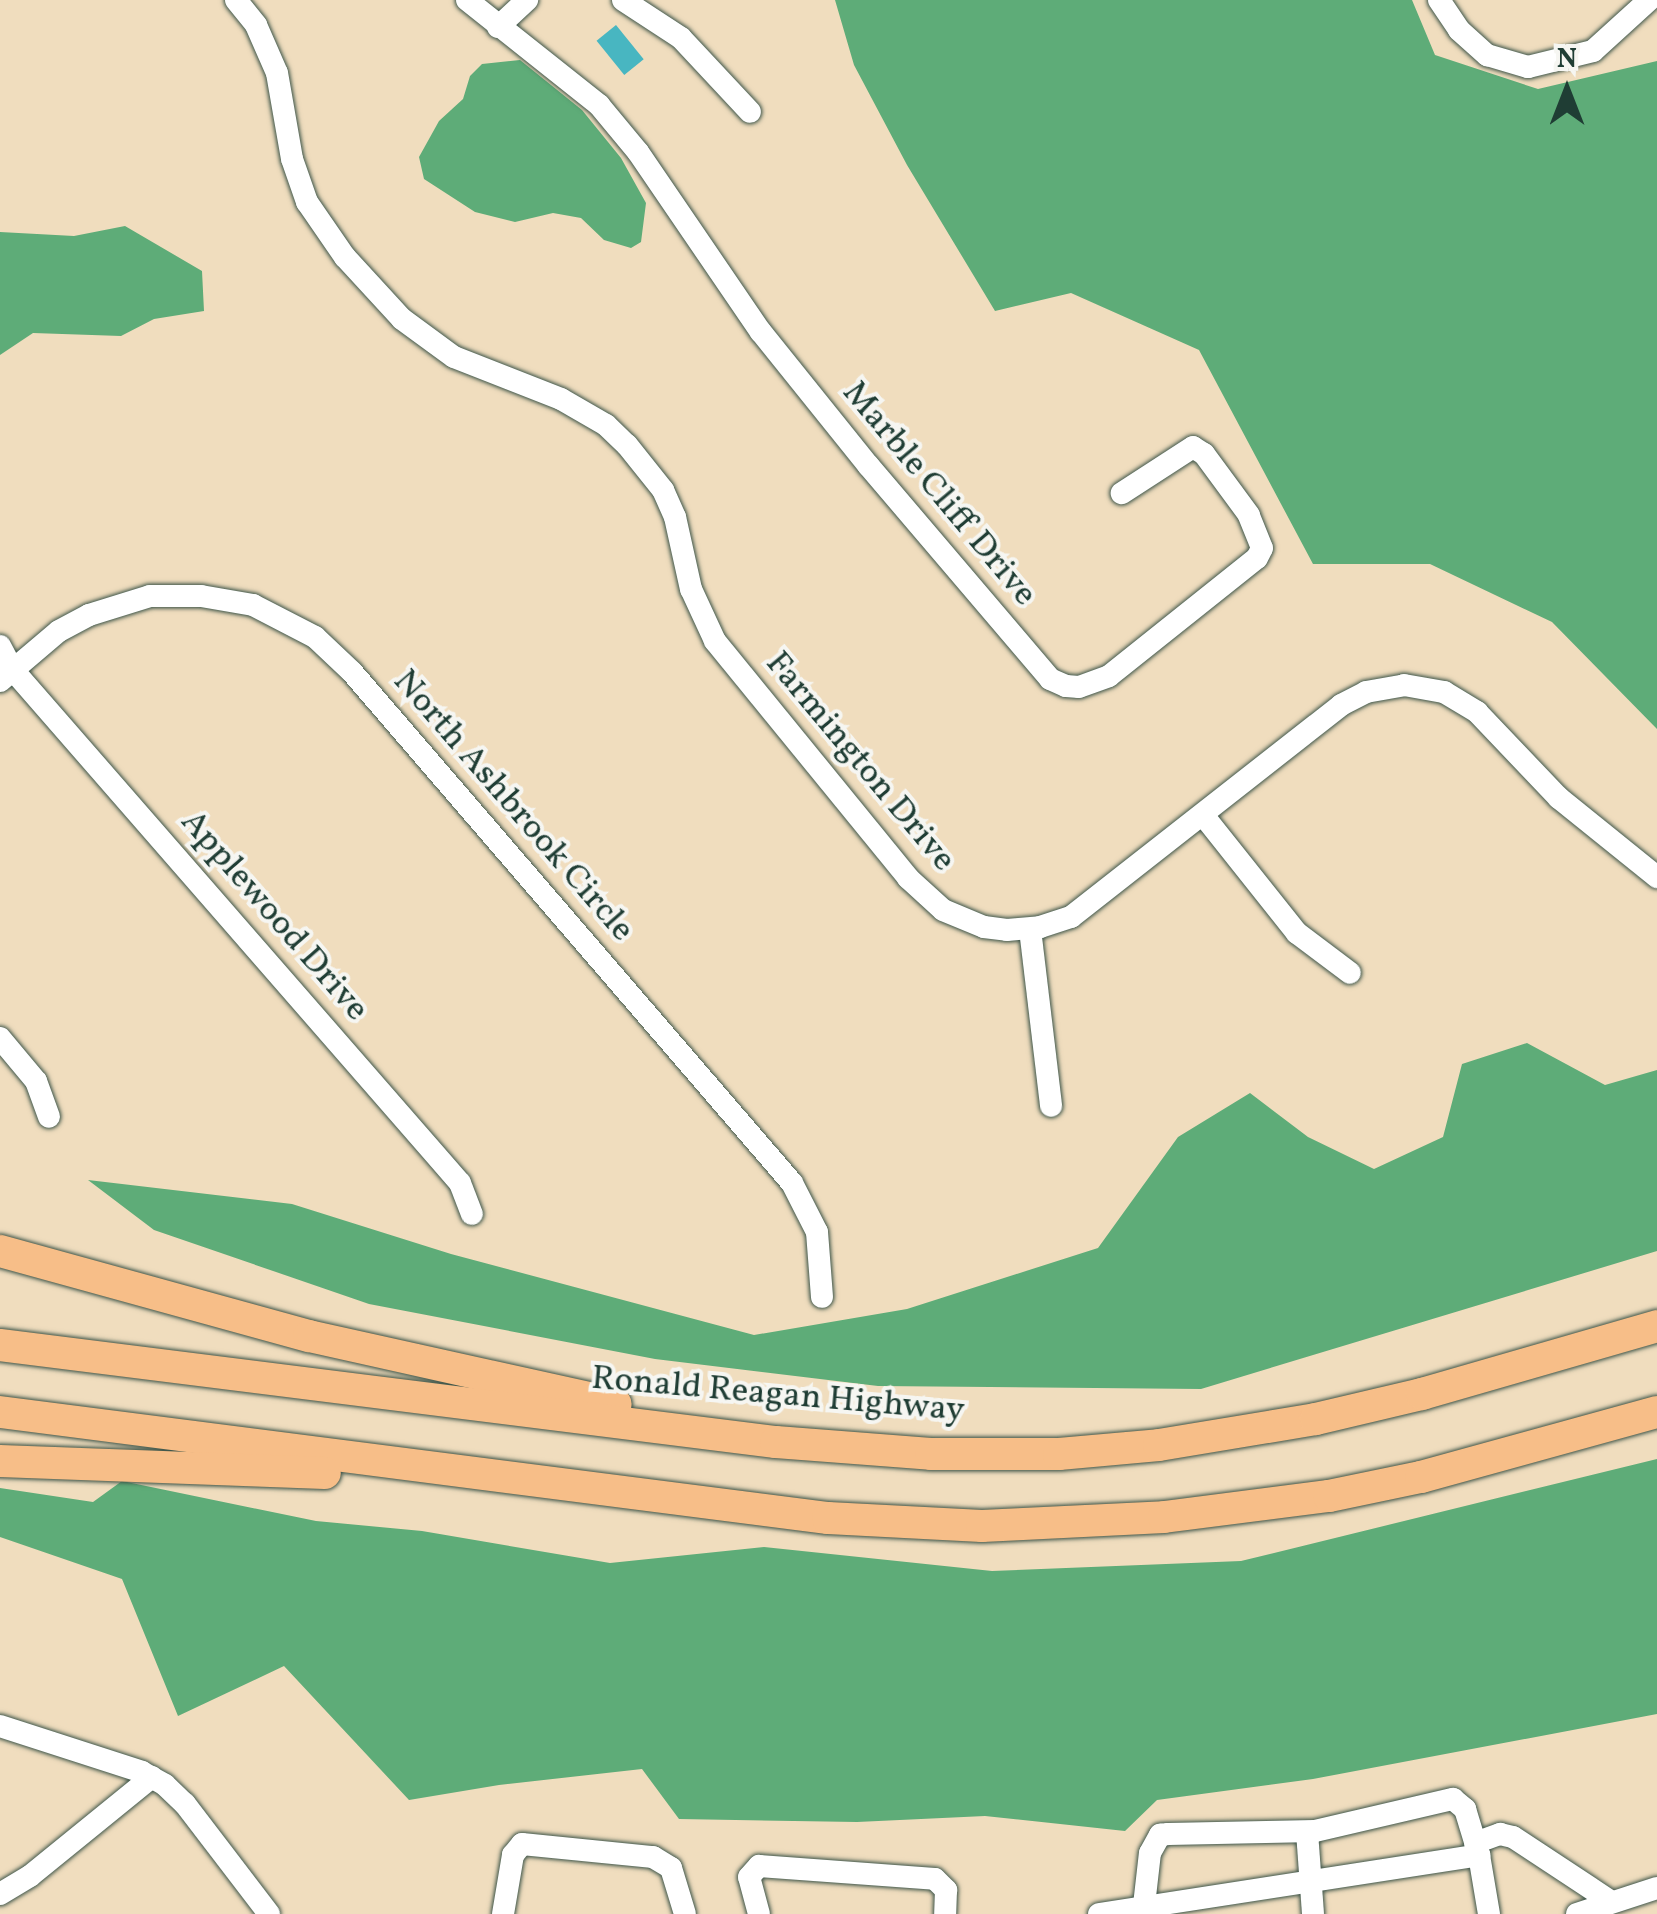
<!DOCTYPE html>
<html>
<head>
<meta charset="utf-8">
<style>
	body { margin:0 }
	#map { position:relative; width:1657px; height:1914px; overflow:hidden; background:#f0ddbe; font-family:Vollkorn,serif }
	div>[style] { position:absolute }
	.forest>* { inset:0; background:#5eac78 }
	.water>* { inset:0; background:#48b6c1; transform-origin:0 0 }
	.roads { filter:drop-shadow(0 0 2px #3e5549) drop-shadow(0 0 2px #3e5549) }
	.minor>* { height:22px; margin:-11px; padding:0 11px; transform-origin:11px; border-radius:11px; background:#fff }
	.highway>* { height:32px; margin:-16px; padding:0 16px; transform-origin:16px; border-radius:16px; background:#f7be88 }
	span { translate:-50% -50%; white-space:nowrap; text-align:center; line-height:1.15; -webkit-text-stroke:8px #f6f6f2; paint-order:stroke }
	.street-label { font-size:35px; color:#1f3d34 }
	.north { position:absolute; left:1517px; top:40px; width:100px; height:100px; -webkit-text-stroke:8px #f6f6f2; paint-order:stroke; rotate:0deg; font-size:28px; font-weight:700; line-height:40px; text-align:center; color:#1f3d34 }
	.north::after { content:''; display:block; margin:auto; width:35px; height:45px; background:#1f3d34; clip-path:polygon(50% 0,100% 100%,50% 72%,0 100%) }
</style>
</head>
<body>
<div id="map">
	<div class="forest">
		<i style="clip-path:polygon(835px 0,1412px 0,1435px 55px,1538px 89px,1657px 61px,1657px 729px,1552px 622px,1430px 564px,1313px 564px,1199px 350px,1071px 293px,995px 311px,907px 165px,854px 65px)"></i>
		<i style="clip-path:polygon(520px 60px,582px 110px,621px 158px,646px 203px,641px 242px,631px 248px,604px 240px,581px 218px,553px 213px,515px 222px,475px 212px,424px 179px,419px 157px,439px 121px,463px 99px,470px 76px,482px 64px)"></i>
		<i style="clip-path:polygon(125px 226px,202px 271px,204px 311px,154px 319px,121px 336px,33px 333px,0 355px,0 232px,74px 236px)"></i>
		<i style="clip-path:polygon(1527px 1043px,1605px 1085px,1657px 1070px,1657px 1251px,1201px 1389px,878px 1386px,655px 1359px,369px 1304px,154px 1230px,88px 1180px,292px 1204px,451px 1254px,754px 1335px,907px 1309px,1098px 1248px,1178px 1137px,1250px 1093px,1308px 1137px,1374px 1169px,1443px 1137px,1462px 1064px)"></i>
		<i style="clip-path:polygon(1657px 1459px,1657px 1714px,1313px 1779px,1157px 1800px,1125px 1831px,985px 1816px,857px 1822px,679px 1819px,642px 1769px,499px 1785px,409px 1800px,284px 1666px,178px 1716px,122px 1579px,0 1537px,0 1488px,93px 1502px,122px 1481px,316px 1521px,422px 1531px,610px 1563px,764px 1547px,992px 1571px,1241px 1561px)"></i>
	</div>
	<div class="water">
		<i style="left:616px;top:25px;width:44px;height:25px;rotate:51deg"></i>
	</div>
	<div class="roads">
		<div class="minor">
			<i style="left:236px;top:0;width:32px;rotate:51deg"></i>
			<i style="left:256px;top:25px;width:52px;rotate:66.4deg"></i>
			<i style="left:277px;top:73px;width:87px;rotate:80.1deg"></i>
			<i style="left:292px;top:159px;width:46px;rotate:70.8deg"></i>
			<i style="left:307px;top:202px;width:67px;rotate:55.4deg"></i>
			<i style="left:345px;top:257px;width:84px;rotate:47.4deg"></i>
			<i style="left:402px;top:319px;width:64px;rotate:36.2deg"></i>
			<i style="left:454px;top:357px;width:115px;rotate:21.4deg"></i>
			<i style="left:561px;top:399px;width:52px;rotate:30deg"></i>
			<i style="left:606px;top:425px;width:29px;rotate:44deg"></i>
			<i style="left:627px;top:445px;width:58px;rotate:51.3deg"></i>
			<i style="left:663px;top:490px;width:30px;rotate:66deg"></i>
			<i style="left:675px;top:517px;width:74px;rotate:77.5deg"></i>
			<i style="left:691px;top:589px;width:57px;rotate:65.2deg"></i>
			<i style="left:715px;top:641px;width:306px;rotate:50.8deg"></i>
			<i style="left:908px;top:878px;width:47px;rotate:42.4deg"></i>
			<i style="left:943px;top:910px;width:44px;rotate:22.5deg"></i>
			<i style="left:984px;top:927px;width:23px;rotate:7deg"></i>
			<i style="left:1007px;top:930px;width:33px;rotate:-5deg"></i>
			<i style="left:1040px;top:927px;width:33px;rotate:-18deg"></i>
			<i style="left:1071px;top:917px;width:343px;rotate:-38.1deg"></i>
			<i style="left:1341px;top:705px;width:28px;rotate:-27deg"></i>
			<i style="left:1366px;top:692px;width:39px;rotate:-10deg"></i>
			<i style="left:1404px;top:685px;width:41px;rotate:9.9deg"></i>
			<i style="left:1444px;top:692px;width:39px;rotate:31deg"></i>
			<i style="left:1477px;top:712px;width:119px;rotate:46.4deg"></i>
			<i style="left:1559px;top:798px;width:126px;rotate:38.9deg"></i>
			<i style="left:467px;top:0;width:169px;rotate:38.5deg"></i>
			<i style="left:599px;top:105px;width:61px;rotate:50.3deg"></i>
			<i style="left:638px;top:152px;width:218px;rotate:55.7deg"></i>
			<i style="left:761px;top:332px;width:171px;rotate:51.2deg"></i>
			<i style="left:868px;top:465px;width:281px;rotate:49.6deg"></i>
			<i style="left:1050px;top:679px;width:17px;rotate:24deg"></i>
			<i style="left:1066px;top:686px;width:13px;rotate:4deg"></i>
			<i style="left:1079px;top:687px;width:32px;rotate:-20deg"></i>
			<i style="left:1109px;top:676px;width:189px;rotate:-38.6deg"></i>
			<i style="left:1257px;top:558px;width:11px;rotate:-63deg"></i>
			<i style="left:1262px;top:548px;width:35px;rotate:-112deg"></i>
			<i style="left:1249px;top:515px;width:76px;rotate:-126.4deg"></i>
			<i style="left:1204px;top:454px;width:13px;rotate:-148deg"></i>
			<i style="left:1193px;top:447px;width:85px;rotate:147.1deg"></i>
			<i style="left:623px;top:0;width:69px;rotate:33.2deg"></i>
			<i style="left:681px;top:38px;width:101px;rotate:47deg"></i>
			<i style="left:1439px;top:0;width:36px;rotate:56deg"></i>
			<i style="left:1459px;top:30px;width:38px;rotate:42deg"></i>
			<i style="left:1487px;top:55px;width:43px;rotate:16.3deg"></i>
			<i style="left:1528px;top:67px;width:67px;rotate:-13.8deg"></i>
			<i style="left:1593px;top:51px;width:76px;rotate:-42.3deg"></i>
			<i style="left:498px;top:27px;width:40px;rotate:-43deg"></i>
			<i style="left:0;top:646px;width:27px;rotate:62deg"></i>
			<i style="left:13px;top:670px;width:680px;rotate:48.93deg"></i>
			<i style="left:460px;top:1183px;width:33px;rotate:69deg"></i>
			<i style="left:0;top:681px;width:77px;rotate:-40.3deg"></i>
			<i style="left:59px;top:631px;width:34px;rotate:-28deg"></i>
			<i style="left:89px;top:615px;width:64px;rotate:-17.3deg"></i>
			<i style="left:150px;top:596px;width:51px"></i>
			<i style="left:201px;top:596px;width:53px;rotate:9.8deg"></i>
			<i style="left:253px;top:605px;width:70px;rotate:27.3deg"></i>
			<i style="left:315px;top:637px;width:51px;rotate:43.4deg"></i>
			<i style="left:352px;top:672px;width:674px;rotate:49.27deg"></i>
			<i style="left:792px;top:1183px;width:55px;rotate:63deg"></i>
			<i style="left:817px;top:1232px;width:65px;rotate:85.6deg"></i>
			<i style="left:1203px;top:815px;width:151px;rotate:51.5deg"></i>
			<i style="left:1297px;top:933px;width:66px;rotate:37deg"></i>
			<i style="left:1030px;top:929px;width:178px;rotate:83.2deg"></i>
			<i style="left:0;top:1038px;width:56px;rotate:50.1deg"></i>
			<i style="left:36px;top:1081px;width:38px;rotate:70deg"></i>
			<i style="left:0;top:1726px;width:149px;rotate:17.9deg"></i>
			<i style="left:142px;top:1772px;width:26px;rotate:29deg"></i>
			<i style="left:165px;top:1785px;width:28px;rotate:44deg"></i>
			<i style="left:185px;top:1804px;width:138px;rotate:52.6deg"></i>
			<i style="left:1307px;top:1832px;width:82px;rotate:85.8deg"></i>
			<i style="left:1475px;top:1843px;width:27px;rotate:-20deg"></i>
			<i style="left:1500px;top:1834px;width:13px;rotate:13deg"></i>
			<i style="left:1513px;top:1837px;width:116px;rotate:33.4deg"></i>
			<i style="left:0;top:1894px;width:35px;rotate:-31deg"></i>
			<i style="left:30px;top:1876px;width:157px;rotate:-39.1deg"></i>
			<i style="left:503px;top:1914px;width:60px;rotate:-80.4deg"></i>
			<i style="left:513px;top:1855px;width:14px;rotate:-51deg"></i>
			<i style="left:522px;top:1844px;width:132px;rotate:5.7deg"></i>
			<i style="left:653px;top:1857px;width:21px;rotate:31deg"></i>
			<i style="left:671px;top:1868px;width:48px;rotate:73.1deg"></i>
			<i style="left:759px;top:1914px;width:38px;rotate:-105deg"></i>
			<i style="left:749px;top:1877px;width:15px;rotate:-48deg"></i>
			<i style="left:759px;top:1866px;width:176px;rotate:4.2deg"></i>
			<i style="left:935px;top:1879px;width:16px;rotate:45deg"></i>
			<i style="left:946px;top:1890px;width:24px;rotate:92deg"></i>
			<i style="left:1099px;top:1914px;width:385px;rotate:-8.8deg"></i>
			<i style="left:1479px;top:1855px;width:60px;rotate:80.4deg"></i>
			<i style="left:1143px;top:1914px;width:61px;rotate:-83.5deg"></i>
			<i style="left:1150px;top:1853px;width:21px;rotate:-61deg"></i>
			<i style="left:1160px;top:1835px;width:8px;rotate:-7deg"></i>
			<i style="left:1168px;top:1834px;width:147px;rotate:-1.2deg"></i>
			<i style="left:1315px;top:1831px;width:142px;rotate:-13.1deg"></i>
			<i style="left:1453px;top:1799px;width:16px;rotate:40deg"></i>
			<i style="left:1465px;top:1809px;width:48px;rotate:73.1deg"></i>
			<i style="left:1577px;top:1914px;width:84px;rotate:-18deg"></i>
		</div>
		<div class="highway">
			<i style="left:0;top:1251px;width:320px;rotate:15.4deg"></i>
			<i style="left:309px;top:1336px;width:314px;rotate:12.5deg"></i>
			<i style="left:0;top:1345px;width:782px;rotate:7.13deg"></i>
			<i style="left:776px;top:1442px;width:155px;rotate:4.4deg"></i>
			<i style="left:931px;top:1454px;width:128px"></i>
			<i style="left:1059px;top:1454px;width:100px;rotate:-5.1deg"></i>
			<i style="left:1159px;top:1445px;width:159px;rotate:-9.4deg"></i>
			<i style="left:1316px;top:1419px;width:109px;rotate:-13.3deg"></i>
			<i style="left:1422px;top:1394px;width:245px;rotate:-16.1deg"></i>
			<i style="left:0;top:1412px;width:835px;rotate:7.3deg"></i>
			<i style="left:828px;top:1518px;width:154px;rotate:3deg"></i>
			<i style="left:982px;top:1526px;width:182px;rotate:-2.8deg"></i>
			<i style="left:1164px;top:1517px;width:166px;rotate:-7.3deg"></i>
			<i style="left:1329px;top:1496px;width:94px;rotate:-11.7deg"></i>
			<i style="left:1421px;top:1477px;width:245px;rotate:-15.4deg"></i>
			<i style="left:0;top:1461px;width:325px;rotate:2.1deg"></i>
		</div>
	</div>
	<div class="street-label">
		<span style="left:939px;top:494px;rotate:50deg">Marble Cliff Drive</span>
		<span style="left:860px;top:762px;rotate:50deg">Farmington Drive</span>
		<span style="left:513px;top:806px;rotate:49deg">North Ashbrook Circle</span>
		<span style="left:274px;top:916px;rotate:49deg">Applewood Drive</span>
		<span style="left:778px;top:1395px;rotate:5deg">Ronald Reagan Highway</span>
	</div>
	<div class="north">N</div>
</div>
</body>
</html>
